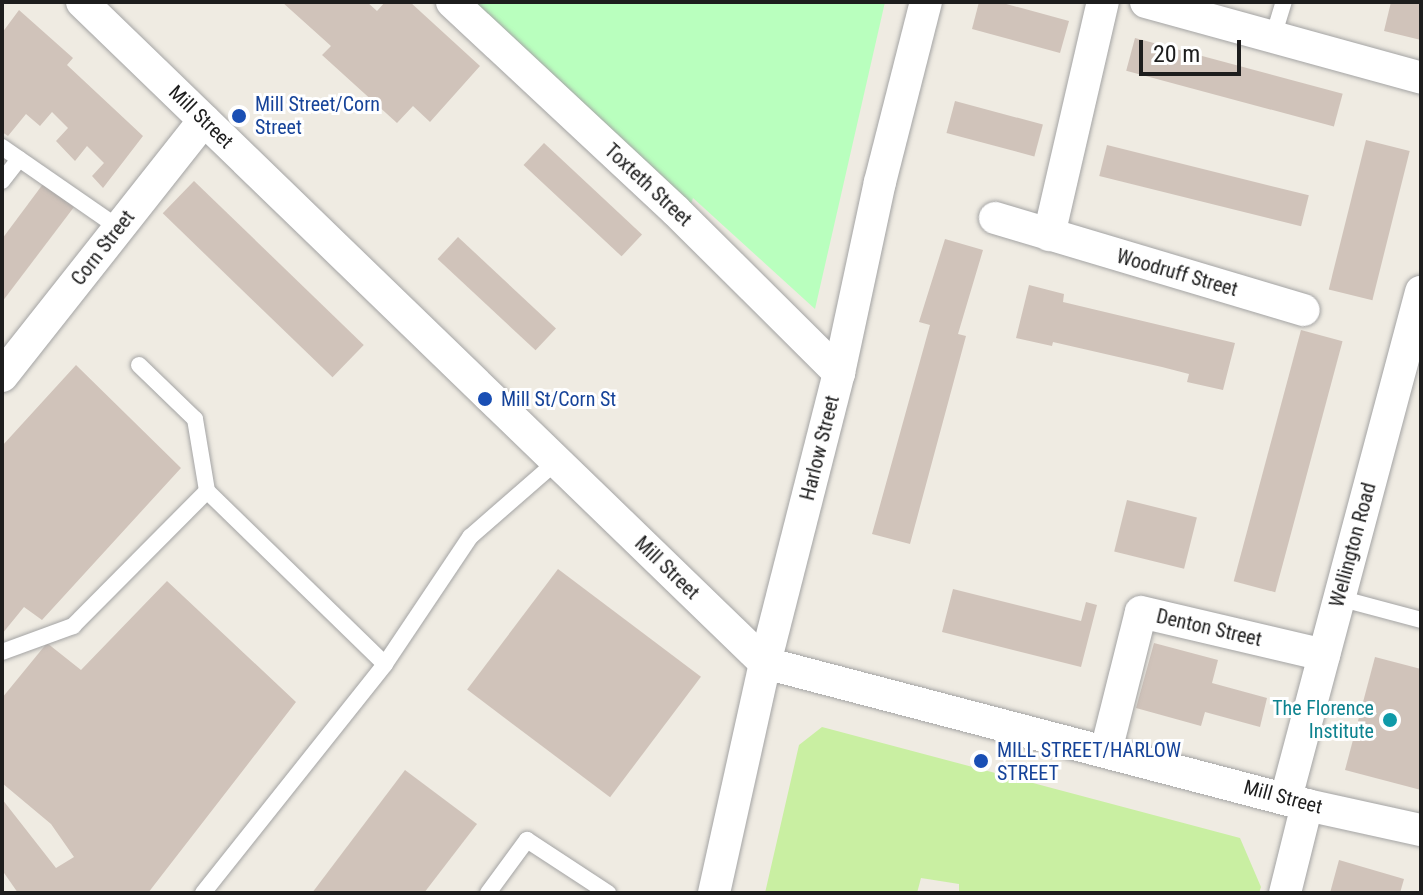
<!DOCTYPE html>
<html>
<head>
<meta charset="utf-8">
<style>
	body { margin:0 }
	#map { position:relative; width:1423px; height:895px; overflow:hidden; background:#efebe2; font-family:"Roboto Condensed",sans-serif }
	div>[style] { position:absolute }
	.grass>* { inset:0; background:#c9efa2 }
	.park>* { inset:0; background:#b9ffbe }
	.building>* { inset:0; background:#d0c3ba; transform-origin:0 0 }
	.roads { filter:drop-shadow(0 0 2px #a4a4a4) drop-shadow(0 0 2px #a4a4a4) }
	.service>* { height:16px; margin:-8px; padding:0 8px; transform-origin:8px; border-radius:8px; background:#fff }
	.minor>* { height:32px; margin:-16px; padding:0 16px; transform-origin:16px; border-radius:16px; background:#fff }
	.dots>* { width:22px; height:22px; translate:-50% -50%; box-sizing:border-box; border:4px solid #fff; border-radius:50% }
	span { translate:-50% -50%; white-space:nowrap; text-align:center; line-height:1.15; -webkit-text-stroke:6px #fff; paint-order:stroke }
	.transit-label { font-size:20px; color:#164399 }
	.left { translate:0 -50%; text-align:left }
	.street-label { font-size:20px; color:#1d1d1d }
	.culture-label { font-size:20px; color:#0d838f }
	.right { translate:-100% -50%; text-align:right }
	.frame { position:absolute; inset:0; border:4px solid #1d1d1d; pointer-events:none }
	.scale { position:absolute; left:1139px; top:40px; width:102px; height:36px; box-sizing:border-box; border:4px solid #1d1d1d; border-top:0; padding-left:10px; font-size:24px; line-height:28px; white-space:nowrap; color:#1d1d1d; -webkit-text-stroke:6px #fff; paint-order:stroke }
</style>
</head>
<body>
<div id="map">
	<div class="grass">
		<i style="clip-path:polygon(822px 727px,1240px 838px,1261px 887px,1259px 893px,959px 893px,959px 884px,921px 878px,917px 893px,765px 893px,799px 745px)"></i>
	</div>
	<div class="park">
		<i style="clip-path:polygon(474px 2px,885px 2px,815px 309px,693px 198px,690px 207px)"></i>
	</div>
	<div class="building">
		<i style="clip-path:polygon(282px 2px,367px 2px,377px 11px,385px 2px,410px 2px,480px 66px,430px 122px,413px 106px,397px 123px,322px 55px,331px 46px)"></i>
		<i style="clip-path:polygon(979px 2px,999px 2px,1069px 21px,1060px 53px,972px 29px)"></i>
		<i style="clip-path:polygon(1391px 2px,1421px 2px,1421px 40px,1384px 31px)"></i>
		<i style="clip-path:polygon(19px 10px,73px 58px,67px 65px,143px 136px,103px 188px,92px 176px,104px 163px,87px 146px,75px 161px,56px 141px,68px 128px,52px 112px,40px 126px,26px 114px,8px 136px,2px 132px,2px 33px)"></i>
		<i style="left:1135px;top:38px;width:215px;height:34px;rotate:15deg"></i>
		<i style="left:955px;top:101px;width:91px;height:33px;rotate:15deg"></i>
		<i style="left:1366px;top:140px;width:45px;height:154px;rotate:14deg"></i>
		<i style="left:544px;top:143px;width:134px;height:30px;rotate:43deg"></i>
		<i style="left:1107px;top:145px;width:208px;height:32px;rotate:14deg"></i>
		<i style="left:194px;top:181px;width:236px;height:45px;rotate:44deg"></i>
		<i style="clip-path:polygon(43px 184px,74px 207px,2px 302px,2px 239px)"></i>
		<i style="left:458px;top:237px;width:134px;height:30px;rotate:43deg"></i>
		<i style="clip-path:polygon(945px 239px,983px 250px,958px 334px,966px 336px,910px 544px,872px 534px,930px 325px,919px 322px)"></i>
		<i style="clip-path:polygon(1029px 285px,1064px 294px,1063px 302px,1235px 343px,1223px 390px,1187px 382px,1189px 374px,1162px 367px,1053px 342px,1052px 346px,1016px 338px)"></i>
		<i style="left:1301px;top:330px;width:43px;height:260px;rotate:15deg"></i>
		<i style="clip-path:polygon(76px 365px,181px 468px,42px 620px,24px 607px,2px 634px,2px 446px)"></i>
		<i style="left:1127px;top:500px;width:72px;height:53px;rotate:14deg"></i>
		<i style="left:558px;top:569px;width:179px;height:151px;rotate:37deg"></i>
		<i style="clip-path:polygon(167px 581px,296px 702px,148px 893px,18px 893px,2px 870px,2px 799px,56px 868px,74px 857px,51px 824px,2px 783px,2px 698px,47px 643px,81px 670px)"></i>
		<i style="clip-path:polygon(953px 589px,1081px 621px,1086px 602px,1097px 605px,1081px 667px,942px 632px)"></i>
		<i style="clip-path:polygon(1154px 643px,1218px 660px,1212px 683px,1267px 698px,1260px 727px,1205px 712px,1201px 726px,1136px 708px)"></i>
		<i style="clip-path:polygon(1375px 657px,1421px 669px,1421px 790px,1345px 770px)"></i>
		<i style="clip-path:polygon(405px 770px,477px 824px,424px 893px,312px 893px)"></i>
		<i style="clip-path:polygon(1339px 860px,1404px 879px,1400px 893px,1330px 893px)"></i>
	</div>
	<div class="roads">
		<div class="service">
			<i style="left:1273px;top:37px;width:37px;rotate:-73deg"></i>
			<i style="left:2px;top:147px;width:142px;rotate:34.7deg"></i>
			<i style="left:2px;top:181px;width:28px;rotate:-52deg"></i>
			<i style="left:139px;top:365px;width:78px;rotate:44deg"></i>
			<i style="left:195px;top:419px;width:73px;rotate:80.5deg"></i>
			<i style="left:207px;top:491px;width:248px;rotate:44.2deg"></i>
			<i style="left:1339px;top:598px;width:85px;rotate:15deg"></i>
			<i style="left:2px;top:652px;width:76px;rotate:-20.1deg"></i>
			<i style="left:73px;top:626px;width:190px;rotate:-45.2deg"></i>
			<i style="left:203px;top:893px;width:293px;rotate:-51.5deg"></i>
			<i style="left:385px;top:664px;width:153px;rotate:-56.2deg"></i>
			<i style="left:470px;top:537px;width:116px;rotate:-41.1deg"></i>
			<i style="left:488px;top:893px;width:66px;rotate:-53.7deg"></i>
			<i style="left:527px;top:840px;width:97px;rotate:33.2deg"></i>
		</div>
		<div class="minor">
			<i style="left:82px;top:2px;width:950px;rotate:44.06deg"></i>
			<i style="left:765px;top:663px;width:560px;rotate:14.68deg"></i>
			<i style="left:1307px;top:805px;width:117px;rotate:12.4deg"></i>
			<i style="left:452px;top:2px;width:306px;rotate:43deg"></i>
			<i style="left:676px;top:211px;width:230px;rotate:44.8deg"></i>
			<i style="left:1146px;top:2px;width:285px;rotate:15.4deg"></i>
			<i style="left:995px;top:218px;width:322px;rotate:16.6deg"></i>
			<i style="left:1049px;top:235px;width:239px;rotate:-77deg"></i>
			<i style="left:2px;top:376px;width:326px;rotate:-51.7deg"></i>
			<i style="left:1106px;top:751px;width:143px;rotate:-75.9deg"></i>
			<i style="left:1141px;top:612px;width:188px;rotate:13.2deg"></i>
			<i style="left:1286px;top:798px;width:524px;rotate:-75.06deg"></i>
			<i style="left:714px;top:893px;width:236px;rotate:-77.5deg"></i>
			<i style="left:765px;top:663px;width:299px;rotate:-75.7deg"></i>
			<i style="left:839px;top:373px;width:195px;rotate:-77.9deg"></i>
			<i style="left:880px;top:182px;width:186px;rotate:-75.7deg"></i>
			<i style="left:1285px;top:893px;width:91px;rotate:-76deg"></i>
		</div>
	</div>
	<div class="dots">
		<i style="left:239px;top:116px;background:#1a4fb4"></i>
		<i style="left:485px;top:399px;background:#1a4fb4"></i>
		<i style="left:1390px;top:720px;background:#0f9aa8"></i>
		<i style="left:981px;top:761px;background:#1a4fb4"></i>
	</div>
	<div class="transit-label">
		<span class="left" style="left:255px;top:116px">Mill Street/Corn<br>Street</span>
		<span class="left" style="left:501px;top:399px">Mill St/Corn St</span>
		<span class="left" style="left:997px;top:762px">MILL STREET/HARLOW<br>STREET</span>
	</div>
	<div class="street-label">
		<span style="left:201px;top:117px;rotate:44deg">Mill Street</span>
		<span style="left:648px;top:185px;rotate:43deg">Toxteth Street</span>
		<span style="left:103px;top:248px;rotate:-52deg">Corn Street</span>
		<span style="left:1177px;top:273px;rotate:16deg">Woodruff Street</span>
		<span style="left:820px;top:448px;rotate:-76deg">Harlow Street</span>
		<span style="left:1353px;top:545px;rotate:-75deg">Wellington Road</span>
		<span style="left:667px;top:568px;rotate:44deg">Mill Street</span>
		<span style="left:1209px;top:628px;rotate:13deg">Denton Street</span>
		<span style="left:1283px;top:797px;rotate:15deg">Mill Street</span>
	</div>
	<div class="culture-label">
		<span class="right" style="left:1374px;top:720px">The Florence<br>Institute</span>
	</div>
	<div class="frame"></div>
	<div class="scale">20 m</div>
</div>
</body>
</html>
